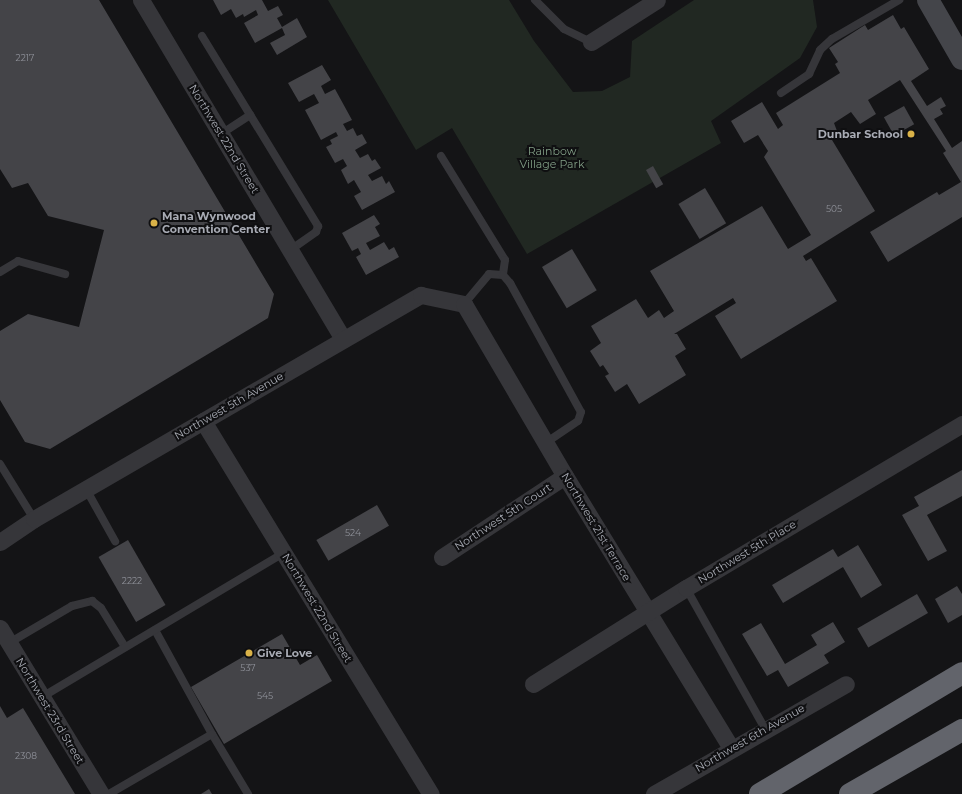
<!DOCTYPE html>
<html>
<head>
<meta charset="utf-8">
<style>
	body { margin:0 }
	#map { position:relative; width:962px; height:794px; overflow:hidden; background:#141416; font-family:Montserrat,sans-serif }
	div>[style] { position:absolute }
	.green>* { inset:0; background:#212822 }
	.building>* { inset:0; background:#444448; transform-origin:0 0 }
	.lane>* { height:8px; margin:-4px; padding:0 4px; transform-origin:4px; border-radius:4px; background:#36363a }
	.street>* { height:17px; margin:-8.5px; padding:0 8.5px; transform-origin:8.5px; border-radius:8.5px; background:#36363a }
	.secondary>* { height:22px; margin:-11px; padding:0 11px; transform-origin:11px; border-radius:11px; background:#44454a }
	.highway>* { height:22px; margin:-11px; padding:0 11px; transform-origin:11px; border-radius:11px; background:#62646b }
	.dots>* { width:11px; height:11px; translate:-50% -50%; box-sizing:border-box; border:2px solid #0f0f11; border-radius:50% }
	span { translate:-50% -50%; white-space:nowrap; text-align:center; line-height:1.15; -webkit-text-stroke:4px #0f0f11; paint-order:stroke }
	.number-label { font-size:9px; color:#8f9199 }
	.number-label span { -webkit-text-stroke-width:0 }
	.poi-label { font-size:11px; color:#a8abb4; font-weight:700 }
	.right { translate:-100% -50%; text-align:right }
	.left { translate:0 -50%; text-align:left }
	.street-label { font-size:11px; color:#a8abb4 }
	.park-label { font-size:11px; color:#819d85 }
</style>
</head>
<body>
<div id="map">
	<div class="green">
		<i style="clip-path:polygon(328px 0,509px 0,534px 41px,573px 92px,602px 91px,630px 77px,632px 41px,694px 0,813px 0,817px 27px,800px 58px,711px 121px,721px 143px,527px 254px,452px 128px,416px 150px)"></i>
	</div>
	<div class="building">
		<i style="clip-path:polygon(0 0,99px 0,274px 294px,268px 318px,50px 449px,25px 442px,0 400px,0 331px,28px 314px,79px 327px,104px 230px,48px 216px,28px 183px,12px 188px,0 169px)"></i>
		<i style="clip-path:polygon(213px 0,262px 0,268px 11px,278px 6px,283px 15px,277px 18px,282px 27px,297px 18px,307px 37px,277px 55px,270px 43px,285px 35px,282px 28px,255px 43px,244px 23px,258px 15px,256px 10px,244px 17px,243px 14px,236px 18px,231px 9px,221px 15px)"></i>
		<i style="clip-path:polygon(893px 15px,901px 29px,904px 27px,929px 69px,911px 81px,927px 106px,941px 97px,946px 106px,940px 109px,943px 114px,934px 119px,952px 148px,962px 141px,962px 217px,888px 262px,870px 232px,937px 192px,939px 195px,961px 182px,943px 153px,946px 151px,900px 80px,868px 100px,876px 114px,860px 124px,851px 112px,834px 123px,837px 131px,829px 135px,875px 211px,803px 256px,806px 261px,811px 258px,837px 301px,741px 359px,715px 316px,736px 303px,733px 298px,674px 334px,677px 334px,686px 349px,675px 356px,686px 375px,639px 404px,627px 384px,615px 392px,605px 376px,609px 374px,603px 365px,600px 367px,590px 351px,601px 343px,591px 326px,636px 299px,648px 318px,659px 310px,664px 318px,674px 311px,650px 271px,762px 206px,788px 249px,811px 235px,764px 157px,768px 151px,758px 135px,744px 143px,731px 121px,762px 102px,778px 129px,783px 125px,776px 113px,840px 73px,835px 64px,838px 62px,829px 48px,865px 25px,868px 30px)"></i>
		<i style="clip-path:polygon(322px 65px,331px 80px,321px 86px,325px 94px,335px 89px,352px 120px,343px 124px,347px 131px,353px 128px,357px 136px,362px 134px,367px 143px,355px 150px,360px 158px,368px 154px,372px 161px,375px 159px,381px 168px,368px 175px,372px 181px,382px 176px,386px 184px,389px 181px,395px 192px,362px 210px,354px 196px,361px 192px,354px 180px,348px 184px,341px 170px,347px 166px,343px 159px,335px 163px,326px 147px,332px 144px,330px 140px,338px 136px,336px 132px,321px 140px,305px 110px,319px 103px,314px 94px,299px 102px,288px 83px)"></i>
		<i style="left:904px;top:106px;width:21px;height:23px;rotate:61deg"></i>
		<i style="left:653px;top:166px;width:21px;height:8px;rotate:61deg"></i>
		<i style="left:705px;top:188px;width:41px;height:31px;rotate:59deg"></i>
		<i style="clip-path:polygon(374px 215px,380px 224px,375px 227px,380px 236px,366px 243px,370px 250px,384px 242px,389px 250px,394px 247px,399px 257px,366px 275px,356px 257px,361px 254px,358px 248px,352px 251px,342px 233px)"></i>
		<i style="left:572px;top:249px;width:48px;height:35px;rotate:59deg"></i>
		<i style="clip-path:polygon(962px 470px,962px 496px,927px 515px,947px 551px,928px 561px,902px 515px,919px 506px,914px 497px)"></i>
		<i style="left:377px;top:505px;width:24px;height:70px;rotate:60deg"></i>
		<i style="left:128px;top:540px;width:75px;height:34px;rotate:60deg"></i>
		<i style="clip-path:polygon(858px 545px,882px 585px,861px 598px,843px 567px,783px 603px,772px 585px,833px 549px,838px 557px)"></i>
		<i style="clip-path:polygon(957px 586px,962px 594px,962px 615px,948px 623px,935px 599px)"></i>
		<i style="left:917px;top:594px;width:22px;height:69px;rotate:60deg"></i>
		<i style="clip-path:polygon(833px 622px,845px 642px,824px 655px,829px 663px,788px 687px,778px 670px,767px 676px,742px 634px,761px 623px,785px 664px,817px 645px,811px 635px)"></i>
		<i style="clip-path:polygon(282px 634px,300px 665px,317px 655px,332px 681px,224px 744px,191px 687px)"></i>
		<i style="clip-path:polygon(0 706px,7px 718px,23px 708px,75px 794px,0 794px)"></i>
		<i style="clip-path:polygon(209px 789px,212px 794px,201px 794px)"></i>
	</div>
	<div class="lane">
		<i style="left:535px;top:0;width:41px;rotate:45deg"></i>
		<i style="left:564px;top:29px;width:30px;rotate:26deg"></i>
		<i style="left:202px;top:36px;width:223px;rotate:58.6deg"></i>
		<i style="left:318px;top:226px;width:6px;rotate:108deg"></i>
		<i style="left:316px;top:232px;width:32px;rotate:145deg"></i>
		<i style="left:781px;top:93px;width:34px;rotate:-34deg"></i>
		<i style="left:809px;top:74px;width:26px;rotate:-65deg"></i>
		<i style="left:820px;top:50px;width:16px;rotate:-43deg"></i>
		<i style="left:832px;top:39px;width:78px;rotate:-30.2deg"></i>
		<i style="left:221px;top:134px;width:35px;rotate:-33deg"></i>
		<i style="left:441px;top:156px;width:122px;rotate:58.4deg"></i>
		<i style="left:505px;top:260px;width:15px;rotate:98deg"></i>
		<i style="left:0;top:272px;width:21px;rotate:-31deg"></i>
		<i style="left:18px;top:261px;width:49px;rotate:15.5deg"></i>
		<i style="left:464px;top:304px;width:39px;rotate:-50deg"></i>
		<i style="left:489px;top:274px;width:14px;rotate:4deg"></i>
		<i style="left:503px;top:275px;width:11px;rotate:49deg"></i>
		<i style="left:510px;top:283px;width:147px;rotate:61.2deg"></i>
		<i style="left:581px;top:412px;width:9px;rotate:108deg"></i>
		<i style="left:578px;top:421px;width:40px;rotate:146deg"></i>
		<i style="left:0;top:464px;width:65px;rotate:58.3deg"></i>
		<i style="left:86px;top:489px;width:60px;rotate:60.9deg"></i>
		<i style="left:686px;top:588px;width:162px;rotate:60.7deg"></i>
		<i style="left:155px;top:630px;width:119px;rotate:61.3deg"></i>
		<i style="left:212px;top:734px;width:70px;rotate:59deg"></i>
		<i style="left:9px;top:643px;width:73px;rotate:-30.4deg"></i>
		<i style="left:72px;top:606px;width:21px;rotate:-14deg"></i>
		<i style="left:92px;top:601px;width:11px;rotate:38deg"></i>
		<i style="left:101px;top:608px;width:46px;rotate:58.4deg"></i>
		<i style="left:42px;top:697px;width:282px;rotate:-30.8deg"></i>
		<i style="left:109px;top:794px;width:119px;rotate:-30.2deg"></i>
	</div>
	<div class="street">
		<i style="left:141px;top:0;width:395px;rotate:59.2deg"></i>
		<i style="left:591px;top:42px;width:78px;rotate:-32.5deg"></i>
		<i style="left:203px;top:421px;width:437px;rotate:58.6deg"></i>
		<i style="left:0;top:542px;width:41px;rotate:-34.1deg"></i>
		<i style="left:34px;top:519px;width:447px;rotate:-30.1deg"></i>
		<i style="left:421px;top:295px;width:44px;rotate:11.8deg"></i>
		<i style="left:464px;top:304px;width:199px;rotate:59.6deg"></i>
		<i style="left:565px;top:476px;width:319px;rotate:58.6deg"></i>
		<i style="left:442px;top:557px;width:147px;rotate:-33.4deg"></i>
		<i style="left:0;top:628px;width:194px;rotate:58.7deg"></i>
		<i style="left:533px;top:684px;width:181px;rotate:-32.1deg"></i>
		<i style="left:686px;top:588px;width:321px;rotate:-30.7deg"></i>
		<i style="left:654px;top:794px;width:221px;rotate:-29.8deg"></i>
	</div>
	<div class="secondary">
		<i style="left:928px;top:0;width:68px;rotate:60deg"></i>
	</div>
	<div class="highway">
		<i style="left:760px;top:794px;width:235px;rotate:-30.9deg"></i>
		<i style="left:850px;top:794px;width:129px;rotate:-29.7deg"></i>
	</div>
	<div class="dots">
		<i style="left:911px;top:134px;background:#dab248"></i>
		<i style="left:154px;top:223px;background:#dab248"></i>
		<i style="left:249px;top:653px;background:#dab248"></i>
	</div>
	<div class="number-label">
		<span style="left:25px;top:58px">2217</span>
		<span style="left:834px;top:209px">505</span>
		<span style="left:353px;top:533px">524</span>
		<span style="left:132px;top:581px">2222</span>
		<span style="left:248px;top:668px">537</span>
		<span style="left:265px;top:696px">545</span>
		<span style="left:26px;top:756px">2308</span>
	</div>
	<div class="poi-label">
		<span class="right" style="left:903px;top:134px">Dunbar School</span>
		<span class="left" style="left:162px;top:223px">Mana Wynwood<br>Convention Center</span>
		<span class="left" style="left:257px;top:653px">Give Love</span>
	</div>
	<div class="street-label">
		<span style="left:224px;top:139px;rotate:59deg">Northwest 22nd Street</span>
		<span style="left:229px;top:406px;rotate:-30deg">Northwest 5th Avenue</span>
		<span style="left:503px;top:517px;rotate:-33deg">Northwest 5th Court</span>
		<span style="left:596px;top:527px;rotate:59deg">Northwest 21st Terrace</span>
		<span style="left:747px;top:552px;rotate:-31deg">Northwest 5th Place</span>
		<span style="left:317px;top:608px;rotate:59deg">Northwest 22nd Street</span>
		<span style="left:50px;top:711px;rotate:59deg">Northwest 23rd Street</span>
		<span style="left:750px;top:738px;rotate:-30deg">Northwest 6th Avenue</span>
	</div>
	<div class="park-label">
		<span style="left:552px;top:158px">Rainbow<br>Village Park</span>
	</div>
</div>
</body>
</html>
